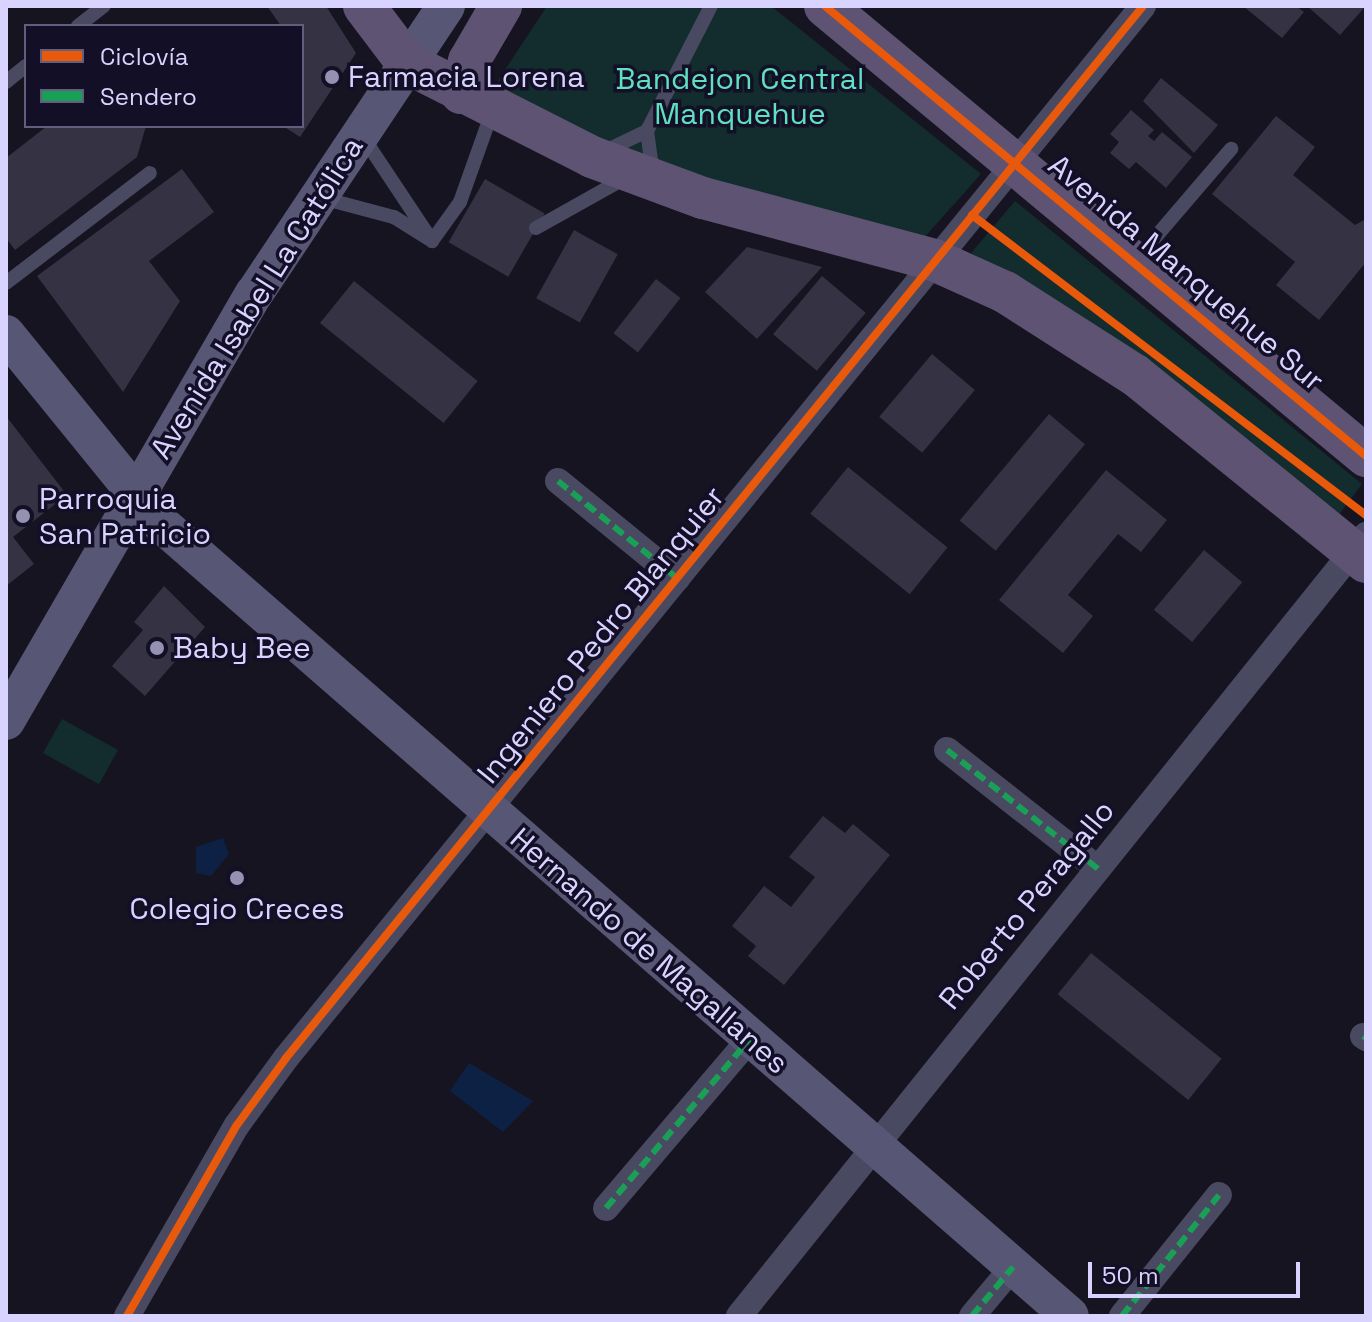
<!DOCTYPE html>
<html>
<head>
<meta charset="utf-8">
<style>
	body { margin:0 }
	#map { position:relative; width:1372px; height:1322px; overflow:hidden; background:#161421; font-family:"Space Grotesk",sans-serif }
	div>[style] { position:absolute }
	.green>* { inset:0; background:#132c2d; transform-origin:0 0 }
	.water>* { inset:0; background:#0d2144 }
	.building>* { inset:0; background:#343243; transform-origin:0 0 }
	.lane>* { height:14px; margin:-7px; padding:0 7px; transform-origin:7px; border-radius:7px; background:#4a4962 }
	.street>* { height:26px; margin:-13px; padding:0 13px; transform-origin:13px; border-radius:13px; background:#4a4962 }
	.secondary>* { height:38px; margin:-19px; padding:0 19px; transform-origin:19px; border-radius:19px; background:#575674 }
	.primary>* { height:42px; margin:-21px; padding:0 21px; transform-origin:21px; border-radius:21px; background:#5e5373 }
	.quiet>* { height:6px; margin-top:-3px; transform-origin:0; background:repeating-linear-gradient(90deg,#1a9f57 0 12px,transparent 0 18px) }
	.cycleway>* { height:8px; margin:-4px; padding:0 4px; transform-origin:4px; border-radius:4px; background:#e8590c }
	.dots>* { width:22px; height:22px; translate:-50% -50%; box-sizing:border-box; border:4px solid #130f26; border-radius:50% }
	span { translate:-50% -50%; white-space:nowrap; text-align:center; line-height:1.15; -webkit-text-stroke:7px #130f26; paint-order:stroke }
	.poi-label { font-size:30px; color:#d9d4ff }
	.left { translate:0 -50%; text-align:left }
	.park-label { font-size:30px; color:#5fe0c0 }
	.street-label { font-size:30px; color:#d9d4ff }
	.frame { position:absolute; inset:0; border:8px solid #d9d4ff; pointer-events:none }
	.legend { position:absolute; left:24px; top:24px; width:280px; height:104px; box-sizing:border-box; background:#130f26; border:2px solid #625e7d; margin:0; padding:10px 14px; list-style:none; font-size:24px; color:#d9d4ff }
	.legend li { display:flex; align-items:center; gap:16px; height:40px }
	.legend b { width:40px; border:2px solid #625e7d }
	.scale { position:absolute; left:1088px; top:1262px; width:212px; height:36px; box-sizing:border-box; border:4px solid #d9d4ff; border-top:0; padding-left:10px; font-size:24px; line-height:28px; white-space:nowrap; color:#d9d4ff; -webkit-text-stroke:6px #130f26; paint-order:stroke }
</style>
</head>
<body>
<div id="map">
	<div class="green">
		<i style="clip-path:polygon(547px 6px,771px 6px,981px 174px,923px 239px,693px 178px,491px 91px)"></i>
		<i style="clip-path:polygon(1015px 201px,1362px 484px,1335px 520px,1034px 289px,971px 253px)"></i>
		<i style="left:62px;top:719px;width:64px;height:39px;rotate:29deg"></i>
	</div>
	<div class="water">
		<i style="clip-path:polygon(223px 838px,229px 854px,211px 876px,196px 873px,196px 847px)"></i>
		<i style="clip-path:polygon(469px 1063px,533px 1101px,503px 1132px,450px 1091px)"></i>
	</div>
	<div class="building">
		<i style="clip-path:polygon(267px 6px,326px 6px,356px 53px,300px 137px,283px 126px,302px 126px,302px 26px,281px 26px)"></i>
		<i style="clip-path:polygon(1243px 6px,1296px 6px,1304px 12px,1282px 38px)"></i>
		<i style="clip-path:polygon(1307px 6px,1361px 6px,1364px 8px,1340px 35px)"></i>
		<i style="clip-path:polygon(1161px 78px,1218px 125px,1194px 153px,1143px 101px)"></i>
		<i style="clip-path:polygon(1131px 110px,1154px 130px,1148px 136px,1154px 141px,1162px 132px,1192px 157px,1166px 188px,1136px 162px,1129px 169px,1110px 153px,1119px 142px,1110px 134px)"></i>
		<i style="clip-path:polygon(1276px 116px,1315px 147px,1293px 175px,1355px 225px,1366px 219px,1366px 262px,1319px 320px,1276px 285px,1295px 262px,1212px 194px)"></i>
		<i style="clip-path:polygon(47px 126px,146px 126px,137px 157px,15px 250px,6px 238px,6px 158px)"></i>
		<i style="clip-path:polygon(182px 169px,214px 212px,149px 261px,180px 301px,123px 392px,37px 276px)"></i>
		<i style="left:485px;top:179px;width:69px;height:73px;rotate:30deg"></i>
		<i style="left:574px;top:230px;width:50px;height:78px;rotate:29deg"></i>
		<i style="clip-path:polygon(747px 247px,822px 267px,757px 339px,705px 292px)"></i>
		<i style="left:822px;top:276px;width:57px;height:76px;rotate:40deg"></i>
		<i style="left:656px;top:279px;width:31px;height:69px;rotate:38deg"></i>
		<i style="left:354px;top:281px;width:159px;height:54px;rotate:39deg"></i>
		<i style="left:932px;top:354px;width:56px;height:82px;rotate:40deg"></i>
		<i style="left:1049px;top:414px;width:47px;height:139px;rotate:40deg"></i>
		<i style="clip-path:polygon(6px 416px,67px 495px,13px 537px,34px 564px,6px 586px)"></i>
		<i style="left:848px;top:467px;width:128px;height:60px;rotate:39deg"></i>
		<i style="clip-path:polygon(1106px 470px,1167px 520px,1141px 552px,1118px 534px,1068px 595px,1093px 616px,1063px 653px,999px 600px)"></i>
		<i style="left:1204px;top:550px;width:50px;height:78px;rotate:40deg"></i>
		<i style="clip-path:polygon(164px 586px,205px 627px,145px 696px,112px 666px,143px 630px,134px 622px)"></i>
		<i style="clip-path:polygon(823px 816px,845px 833px,853px 824px,890px 855px,784px 985px,748px 956px,756px 946px,732px 926px,764px 886px,791px 907px,815px 877px,789px 857px)"></i>
		<i style="left:1091px;top:953px;width:168px;height:53px;rotate:39deg"></i>
	</div>
	<div class="lane">
		<i style="left:78px;top:26px;width:33px;rotate:-38deg"></i>
		<i style="left:6px;top:82px;width:26px;rotate:-39deg"></i>
		<i style="left:647px;top:131px;width:43px;rotate:82.1deg"></i>
		<i style="left:363px;top:137px;width:125px;rotate:56.4deg"></i>
		<i style="left:603px;top:152px;width:49px;rotate:-25.5deg"></i>
		<i style="left:647px;top:131px;width:140px;rotate:-62.9deg"></i>
		<i style="left:322px;top:198px;width:74px;rotate:14.8deg"></i>
		<i style="left:394px;top:217px;width:41px;rotate:32.2deg"></i>
		<i style="left:536px;top:228px;width:104px;rotate:-29.3deg"></i>
		<i style="left:432px;top:241px;width:48px;rotate:-54.3deg"></i>
		<i style="left:460px;top:202px;width:96px;rotate:-70.4deg"></i>
		<i style="left:1135px;top:261px;width:148px;rotate:-49.4deg"></i>
		<i style="left:6px;top:283px;width:181px;rotate:-37.4deg"></i>
	</div>
	<div class="street">
		<i style="left:558px;top:481px;width:154px;rotate:39.2deg"></i>
		<i style="left:947px;top:750px;width:192px;rotate:38.2deg"></i>
		<i style="left:1363px;top:1036px;width:4px;rotate:34deg"></i>
		<i style="left:606px;top:1208px;width:222px;rotate:-49.6deg"></i>
		<i style="left:127px;top:1316px;width:220px;rotate:-60.1deg"></i>
		<i style="left:237px;top:1125px;width:83px;rotate:-53.8deg"></i>
		<i style="left:286px;top:1058px;width:1357px;rotate:-50.83deg"></i>
		<i style="left:739px;top:1316px;width:1002px;rotate:-51.24deg"></i>
		<i style="left:972px;top:1316px;width:64px;rotate:-50.1deg"></i>
		<i style="left:1122px;top:1316px;width:155px;rotate:-51.3deg"></i>
	</div>
	<div class="secondary">
		<i style="left:6px;top:334px;width:242px;rotate:50.9deg"></i>
		<i style="left:159px;top:522px;width:1208px;rotate:41.07deg"></i>
		<i style="left:6px;top:721px;width:494px;rotate:-59.9deg"></i>
		<i style="left:254px;top:294px;width:346px;rotate:-56.3deg"></i>
	</div>
	<div class="primary">
		<i style="left:364px;top:6px;width:71px;rotate:53deg"></i>
		<i style="left:407px;top:63px;width:208px;rotate:26.9deg"></i>
		<i style="left:592px;top:157px;width:118px;rotate:20.3deg"></i>
		<i style="left:703px;top:198px;width:239px;rotate:15deg"></i>
		<i style="left:934px;top:260px;width:78px;rotate:24.3deg"></i>
		<i style="left:1005px;top:292px;width:154px;rotate:32.6deg"></i>
		<i style="left:1135px;top:375px;width:297px;rotate:39deg"></i>
		<i style="left:825px;top:6px;width:704px;rotate:39.75deg"></i>
		<i style="left:461px;top:93px;width:33px;rotate:-76deg"></i>
		<i style="left:469px;top:61px;width:64px;rotate:-59.8deg"></i>
	</div>
	<div class="quiet">
		<i style="left:558px;top:481px;width:154px;rotate:39.2deg"></i>
		<i style="left:947px;top:750px;width:192px;rotate:38.2deg"></i>
		<i style="left:1363px;top:1036px;width:4px;rotate:34deg"></i>
		<i style="left:606px;top:1208px;width:222px;rotate:-49.6deg"></i>
		<i style="left:972px;top:1316px;width:64px;rotate:-50.1deg"></i>
		<i style="left:1122px;top:1316px;width:155px;rotate:-51.3deg"></i>
	</div>
	<div class="cycleway">
		<i style="left:825px;top:6px;width:704px;rotate:39.75deg"></i>
		<i style="left:972px;top:215px;width:495px;rotate:37.3deg"></i>
		<i style="left:127px;top:1316px;width:220px;rotate:-60.1deg"></i>
		<i style="left:237px;top:1125px;width:83px;rotate:-53.8deg"></i>
		<i style="left:286px;top:1058px;width:1357px;rotate:-50.83deg"></i>
	</div>
	<div class="dots">
		<i style="left:332px;top:77px;background:#9591b1"></i>
		<i style="left:23px;top:516px;background:#9591b1"></i>
		<i style="left:157px;top:648px;background:#9591b1"></i>
		<i style="left:237px;top:878px;background:#9591b1"></i>
	</div>
	<div class="poi-label">
		<span class="left" style="left:348px;top:77px">Farmacia Lorena</span>
		<span class="left" style="left:39px;top:516px">Parroquia<br>San Patricio</span>
		<span class="left" style="left:173px;top:648px">Baby Bee</span>
		<span style="left:237px;top:909px">Colegio Creces</span>
	</div>
	<div class="park-label">
		<span style="left:740px;top:96px">Bandejon Central<br>Manquehue</span>
	</div>
	<div class="street-label">
		<span style="left:1186px;top:273px;rotate:40deg">Avenida Manquehue Sur</span>
		<span style="left:257px;top:298px;rotate:-58deg">Avenida Isabel La Católica</span>
		<span style="left:601px;top:635px;rotate:-51deg">Ingeniero Pedro Blanquier</span>
		<span style="left:1027px;top:905px;rotate:-51deg">Roberto Peragallo</span>
		<span style="left:649px;top:951px;rotate:41deg">Hernando de Magallanes</span>
	</div>
	<div class="frame"></div>
	<ul class="legend">
	<li><b style="height:10px;background:#e8590c"></b>Ciclovía</li>
	<li><b style="height:10px;background:#1a9f57"></b>Sendero</li>
	</ul>
	<div class="scale">50 m</div>
</div>
</body>
</html>
